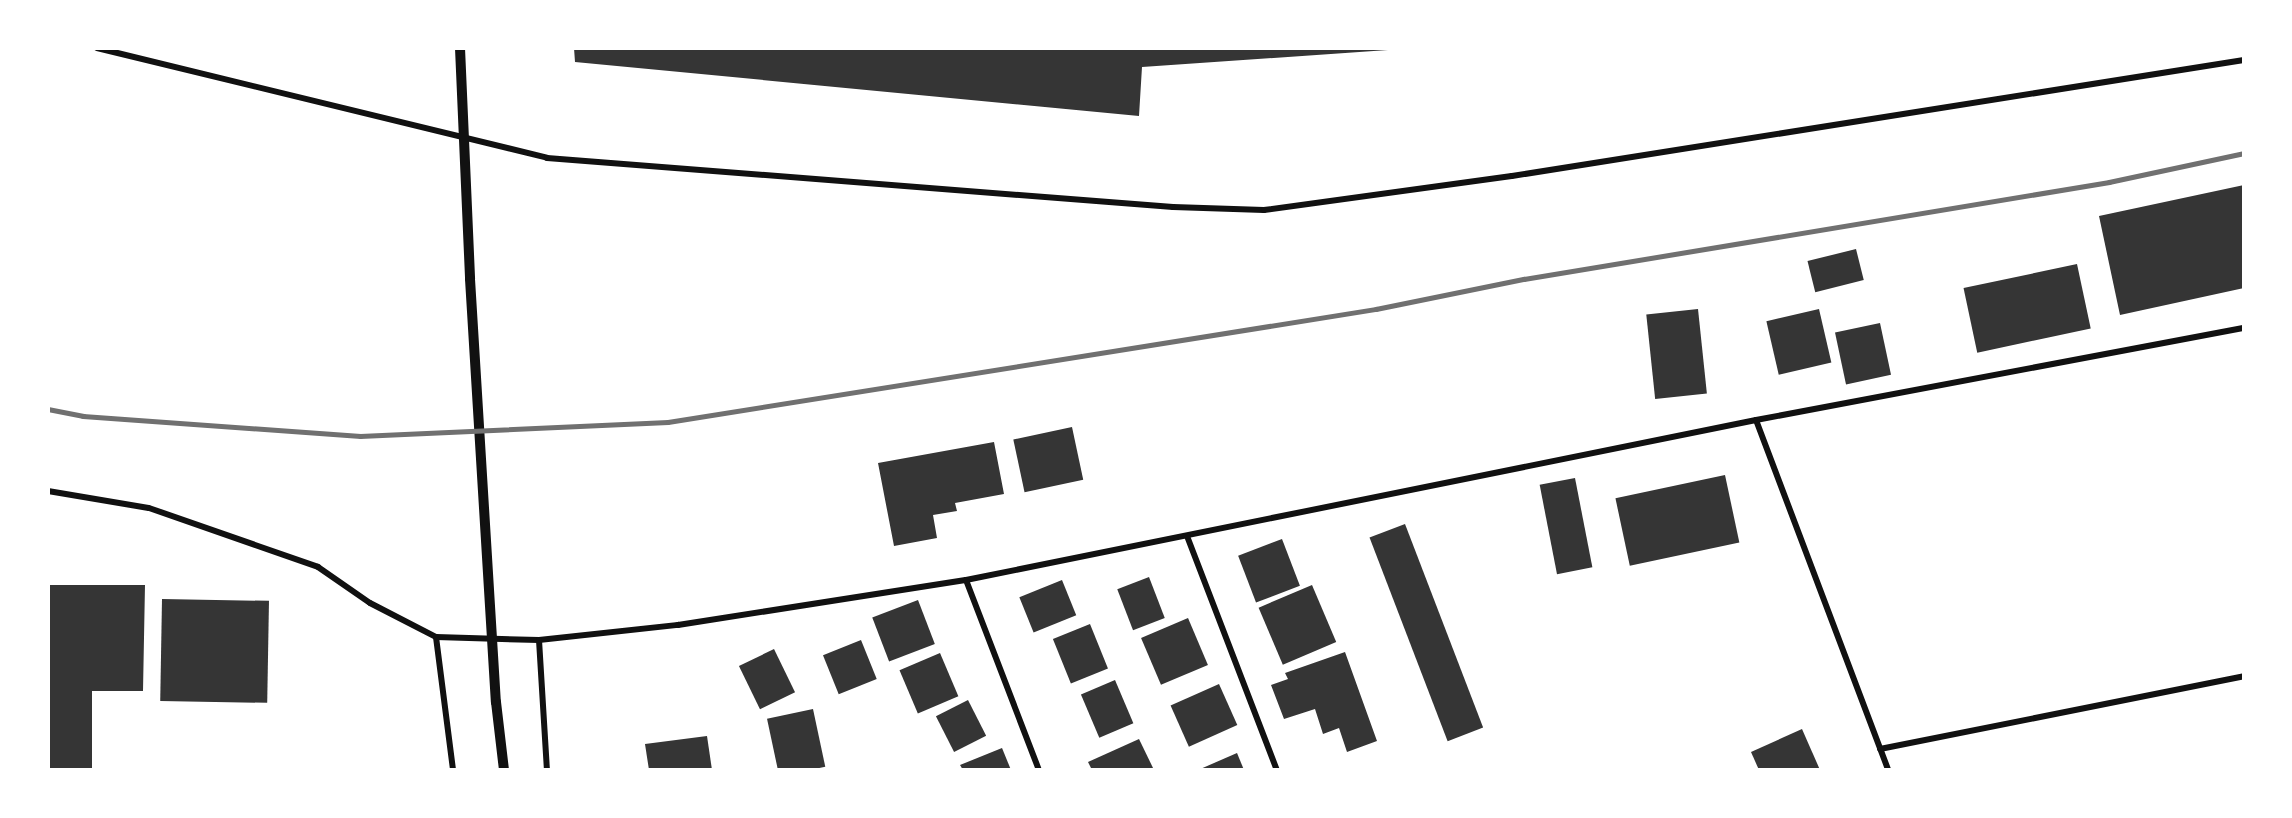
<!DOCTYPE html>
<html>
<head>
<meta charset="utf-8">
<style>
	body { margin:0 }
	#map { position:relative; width:2292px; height:818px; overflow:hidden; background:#fff; font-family:"Titillium Web",sans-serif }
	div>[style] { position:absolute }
	.building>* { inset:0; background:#353535; transform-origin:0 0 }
	.minor>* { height:6px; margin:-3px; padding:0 3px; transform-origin:3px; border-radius:3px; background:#111 }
	.tertiary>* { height:10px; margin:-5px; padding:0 5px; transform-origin:5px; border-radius:5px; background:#111 }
	.rail>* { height:4.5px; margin:-2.25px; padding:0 2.25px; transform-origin:2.25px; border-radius:2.25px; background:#707070 }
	span { translate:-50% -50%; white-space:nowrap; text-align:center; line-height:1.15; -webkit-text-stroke:5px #fff; paint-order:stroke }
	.frame { position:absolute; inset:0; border:50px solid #fff; pointer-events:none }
</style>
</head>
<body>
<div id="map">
	<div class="building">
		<i style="clip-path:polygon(574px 48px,1387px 48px,1388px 50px,1142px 67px,1139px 116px,575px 62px)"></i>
		<i style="clip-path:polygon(2244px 185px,2244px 288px,2120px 315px,2099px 216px)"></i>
		<i style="left:1856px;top:249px;width:32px;height:50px;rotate:76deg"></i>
		<i style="left:2077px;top:264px;width:66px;height:116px;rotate:78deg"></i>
		<i style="left:1698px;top:309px;width:85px;height:52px;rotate:84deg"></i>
		<i style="left:1819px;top:309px;width:55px;height:54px;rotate:77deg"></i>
		<i style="left:1880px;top:323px;width:53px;height:46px;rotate:78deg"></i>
		<i style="left:1072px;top:427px;width:54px;height:60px;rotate:78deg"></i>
		<i style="clip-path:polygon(994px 442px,1004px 494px,955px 503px,957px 511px,933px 515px,937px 538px,894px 546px,878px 463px)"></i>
		<i style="left:1725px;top:475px;width:69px;height:112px;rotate:78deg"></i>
		<i style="left:1575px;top:478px;width:91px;height:36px;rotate:79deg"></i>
		<i style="left:1405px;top:524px;width:218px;height:38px;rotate:69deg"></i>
		<i style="left:1282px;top:539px;width:50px;height:47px;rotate:69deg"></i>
		<i style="left:1149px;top:577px;width:44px;height:34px;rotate:69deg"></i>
		<i style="left:1062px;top:580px;width:38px;height:46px;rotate:68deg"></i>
		<i style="clip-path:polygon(48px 585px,145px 585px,143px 691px,92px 691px,92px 770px,48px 770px)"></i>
		<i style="left:1312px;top:585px;width:62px;height:58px;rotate:67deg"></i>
		<i style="left:162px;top:599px;width:107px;height:102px;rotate:1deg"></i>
		<i style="left:918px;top:600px;width:47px;height:49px;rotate:69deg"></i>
		<i style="left:1188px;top:618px;width:51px;height:51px;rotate:67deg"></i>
		<i style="left:1090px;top:624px;width:48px;height:40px;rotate:68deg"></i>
		<i style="left:861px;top:640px;width:42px;height:41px;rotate:68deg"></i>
		<i style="left:774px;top:649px;width:48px;height:39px;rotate:64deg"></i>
		<i style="clip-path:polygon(1345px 652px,1377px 741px,1347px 752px,1339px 728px,1323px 734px,1315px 709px,1284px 719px,1271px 685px,1288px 679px,1285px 673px)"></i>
		<i style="left:940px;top:653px;width:47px;height:44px;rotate:67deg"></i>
		<i style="left:1115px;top:680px;width:47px;height:37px;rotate:67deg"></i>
		<i style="left:1219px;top:684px;width:45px;height:53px;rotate:66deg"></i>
		<i style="left:968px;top:700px;width:40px;height:36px;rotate:63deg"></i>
		<i style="left:813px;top:709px;width:59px;height:47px;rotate:78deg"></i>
		<i style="clip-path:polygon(1802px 729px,1820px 770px,1759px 770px,1751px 752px)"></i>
		<i style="clip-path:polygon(707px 736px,712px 770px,649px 770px,645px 744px)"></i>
		<i style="clip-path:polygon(1139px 739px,1154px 770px,1092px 770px,1088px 762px)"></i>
		<i style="clip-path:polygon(1002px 748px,1011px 770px,963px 770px,960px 765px)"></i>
		<i style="clip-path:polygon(1237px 753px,1244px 770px,1198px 770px)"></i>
	</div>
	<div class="minor">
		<i style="left:97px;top:48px;width:463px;rotate:13.7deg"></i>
		<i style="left:547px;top:158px;width:628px;rotate:4.48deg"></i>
		<i style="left:1173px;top:207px;width:91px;rotate:1.9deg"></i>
		<i style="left:1264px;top:210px;width:250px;rotate:-7.8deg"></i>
		<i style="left:1512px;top:176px;width:741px;rotate:-9deg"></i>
		<i style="left:1756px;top:420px;width:374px;rotate:69.3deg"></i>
		<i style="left:48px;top:491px;width:102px;rotate:9.6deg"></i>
		<i style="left:149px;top:508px;width:179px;rotate:19.2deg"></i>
		<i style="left:318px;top:567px;width:63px;rotate:34.7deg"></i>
		<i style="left:370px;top:603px;width:74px;rotate:27.3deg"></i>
		<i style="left:436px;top:637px;width:103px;rotate:1.7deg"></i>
		<i style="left:539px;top:640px;width:140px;rotate:-6.2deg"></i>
		<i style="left:678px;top:625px;width:291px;rotate:-8.9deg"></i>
		<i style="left:966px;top:580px;width:806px;rotate:-11.45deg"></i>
		<i style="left:1756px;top:420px;width:497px;rotate:-10.7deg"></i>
		<i style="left:1187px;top:536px;width:251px;rotate:69deg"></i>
		<i style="left:966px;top:580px;width:204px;rotate:69deg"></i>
		<i style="left:436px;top:637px;width:134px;rotate:82.7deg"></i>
		<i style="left:539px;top:640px;width:130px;rotate:86.5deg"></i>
		<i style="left:1880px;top:749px;width:371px;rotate:-11.3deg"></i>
	</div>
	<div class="tertiary">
		<i style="left:460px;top:48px;width:231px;rotate:87.5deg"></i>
		<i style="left:470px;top:279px;width:424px;rotate:86.5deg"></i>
		<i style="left:496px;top:702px;width:68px;rotate:83.3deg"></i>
	</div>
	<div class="rail">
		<i style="left:48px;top:409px;width:36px;rotate:11deg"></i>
		<i style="left:83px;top:416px;width:278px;rotate:4.1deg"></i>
		<i style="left:360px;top:436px;width:308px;rotate:-2.6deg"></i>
		<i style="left:668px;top:422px;width:717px;rotate:-9.07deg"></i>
		<i style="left:1376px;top:309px;width:151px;rotate:-11.5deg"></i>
		<i style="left:1524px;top:279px;width:593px;rotate:-9.41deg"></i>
		<i style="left:2109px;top:182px;width:138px;rotate:-12.1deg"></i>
	</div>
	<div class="frame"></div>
</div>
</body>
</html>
